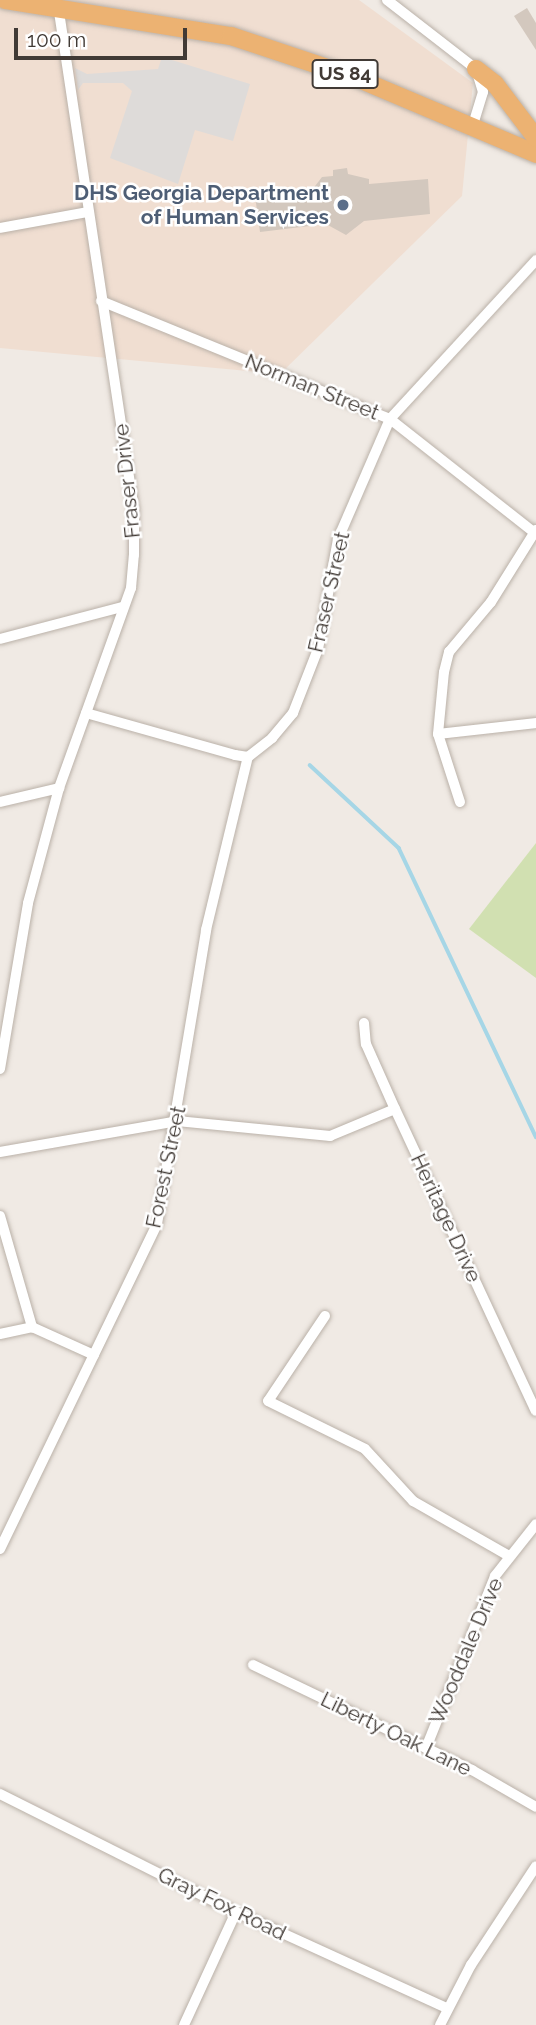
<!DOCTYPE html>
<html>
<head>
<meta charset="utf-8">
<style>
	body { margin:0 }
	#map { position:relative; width:536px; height:2025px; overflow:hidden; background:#f0eae4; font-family:Raleway,sans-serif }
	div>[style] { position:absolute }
	.commercial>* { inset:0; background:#f0ded1 }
	.green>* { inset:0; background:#d1e0b1 }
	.parking>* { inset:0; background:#dedbd9 }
	.stream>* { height:3.5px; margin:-1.75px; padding:0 1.75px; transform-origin:1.75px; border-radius:1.75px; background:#a6d6e6 }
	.building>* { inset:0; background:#d3c8be }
	.roads { filter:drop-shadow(0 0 2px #bab1a8) drop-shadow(0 0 2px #bab1a8) }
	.minor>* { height:10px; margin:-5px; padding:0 5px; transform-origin:5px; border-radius:5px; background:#fff }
	.highway>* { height:18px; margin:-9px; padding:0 9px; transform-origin:9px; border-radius:9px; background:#ecb272 }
	.dots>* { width:19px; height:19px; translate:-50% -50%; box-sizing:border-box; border:4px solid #fff; border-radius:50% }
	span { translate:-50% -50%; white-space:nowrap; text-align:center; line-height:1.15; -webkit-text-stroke:5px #fff; paint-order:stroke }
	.shield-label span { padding:2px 5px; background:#fff; border:2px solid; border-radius:5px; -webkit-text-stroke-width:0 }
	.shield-label { font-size:19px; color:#413a35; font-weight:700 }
	.service-label { font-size:21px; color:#4e5e75; font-weight:700 }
	.right { translate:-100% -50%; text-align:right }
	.street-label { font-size:21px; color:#413a35 }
	.scale { position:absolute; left:14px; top:28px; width:173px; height:32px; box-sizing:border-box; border:4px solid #413a35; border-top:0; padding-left:9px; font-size:21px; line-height:24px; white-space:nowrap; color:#413a35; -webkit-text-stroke:5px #fff; paint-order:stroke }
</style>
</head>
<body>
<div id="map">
	<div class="commercial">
		<i style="clip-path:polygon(0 0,359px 0,473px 83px,462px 196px,280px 374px,0 348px)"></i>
	</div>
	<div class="green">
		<i style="clip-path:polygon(536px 843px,536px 978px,469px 929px)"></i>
	</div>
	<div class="parking">
		<i style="clip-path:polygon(162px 57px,250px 84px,233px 141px,195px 130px,178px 184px,110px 158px,132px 91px,123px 83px,83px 83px,78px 90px,75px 68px,87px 74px,158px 69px)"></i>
	</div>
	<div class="stream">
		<i style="left:310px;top:765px;width:122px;rotate:43deg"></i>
		<i style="left:399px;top:848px;width:320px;rotate:64.6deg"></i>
	</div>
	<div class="building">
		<i style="clip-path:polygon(527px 8px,536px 23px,536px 50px,514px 16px)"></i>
		<i style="clip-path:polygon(347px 168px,348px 174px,369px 179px,369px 184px,428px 179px,430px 214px,364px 221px,346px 235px,326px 224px,260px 232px,255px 196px,312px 190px,322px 177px,333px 176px,333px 170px)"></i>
	</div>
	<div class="roads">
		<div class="minor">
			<i style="left:387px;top:0;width:113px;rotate:37.8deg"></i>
			<i style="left:476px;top:69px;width:24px;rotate:73deg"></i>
			<i style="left:483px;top:92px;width:34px;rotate:107deg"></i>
			<i style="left:0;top:228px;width:89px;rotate:-10.3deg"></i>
			<i style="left:101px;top:301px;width:312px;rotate:22.2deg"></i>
			<i style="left:390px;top:419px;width:186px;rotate:38.2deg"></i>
			<i style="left:0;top:639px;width:126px;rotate:-14.7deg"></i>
			<i style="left:86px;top:713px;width:155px;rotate:15.7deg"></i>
			<i style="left:235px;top:755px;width:13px;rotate:9deg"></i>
			<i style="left:248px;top:757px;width:31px;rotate:-38deg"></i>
			<i style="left:272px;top:738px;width:33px;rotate:-50deg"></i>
			<i style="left:293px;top:713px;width:69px;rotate:-68.7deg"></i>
			<i style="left:318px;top:649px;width:112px;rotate:-79.7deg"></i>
			<i style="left:338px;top:539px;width:131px;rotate:-66.6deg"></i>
			<i style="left:390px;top:419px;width:216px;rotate:-47.4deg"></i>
			<i style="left:438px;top:734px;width:99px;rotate:-6.4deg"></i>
			<i style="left:0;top:802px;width:61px;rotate:-13.3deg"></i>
			<i style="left:460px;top:802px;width:71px;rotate:-107.9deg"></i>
			<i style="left:438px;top:734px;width:62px;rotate:-84.5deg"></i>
			<i style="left:444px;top:672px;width:21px;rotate:-76deg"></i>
			<i style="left:449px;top:652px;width:65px;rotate:-50deg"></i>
			<i style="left:491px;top:602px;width:85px;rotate:-58deg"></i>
			<i style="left:364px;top:1023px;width:21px;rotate:85deg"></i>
			<i style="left:366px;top:1044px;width:71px;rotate:66deg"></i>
			<i style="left:395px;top:1109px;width:333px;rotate:65deg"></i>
			<i style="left:0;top:1069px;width:168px;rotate:-80.4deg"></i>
			<i style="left:28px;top:903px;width:119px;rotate:-74.9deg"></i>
			<i style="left:59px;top:788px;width:213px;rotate:-70.2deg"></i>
			<i style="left:131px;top:588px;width:33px;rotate:-85deg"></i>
			<i style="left:134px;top:555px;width:45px;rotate:-90deg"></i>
			<i style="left:134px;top:510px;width:511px;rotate:-98.56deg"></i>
			<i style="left:0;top:1152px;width:180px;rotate:-9.9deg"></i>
			<i style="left:177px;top:1121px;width:154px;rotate:5.6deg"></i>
			<i style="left:330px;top:1136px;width:70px;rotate:-22.6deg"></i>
			<i style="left:0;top:1216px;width:116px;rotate:73.9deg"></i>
			<i style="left:32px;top:1327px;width:68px;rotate:24.3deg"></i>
			<i style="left:325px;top:1316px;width:102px;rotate:123.8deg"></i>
			<i style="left:268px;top:1401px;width:108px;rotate:26.3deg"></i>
			<i style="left:365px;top:1449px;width:71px;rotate:47.3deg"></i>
			<i style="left:413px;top:1501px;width:111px;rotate:29.8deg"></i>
			<i style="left:0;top:1334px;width:33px;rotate:-12deg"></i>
			<i style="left:0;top:1549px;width:361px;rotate:-64.2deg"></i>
			<i style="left:157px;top:1224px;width:298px;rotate:-80.5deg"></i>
			<i style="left:206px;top:930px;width:178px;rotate:-76.4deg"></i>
			<i style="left:253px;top:1665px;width:243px;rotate:25.6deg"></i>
			<i style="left:472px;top:1770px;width:74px;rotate:30deg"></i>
			<i style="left:426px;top:1748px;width:185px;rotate:-68.1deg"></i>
			<i style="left:495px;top:1576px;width:66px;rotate:-51.7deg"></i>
			<i style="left:0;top:1794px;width:264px;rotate:26.6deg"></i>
			<i style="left:236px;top:1912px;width:232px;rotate:24.5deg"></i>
			<i style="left:184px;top:2025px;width:124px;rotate:-65.3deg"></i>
			<i style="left:440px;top:2025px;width:68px;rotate:-62.7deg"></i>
			<i style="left:471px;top:1965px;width:118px;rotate:-56.7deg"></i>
		</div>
		<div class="highway">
			<i style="left:5px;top:0;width:229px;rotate:9.1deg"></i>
			<i style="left:231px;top:36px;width:130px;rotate:18.4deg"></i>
			<i style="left:354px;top:77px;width:198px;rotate:22.9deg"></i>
			<i style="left:476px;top:69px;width:24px;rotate:38deg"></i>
			<i style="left:495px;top:84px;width:68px;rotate:52.8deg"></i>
		</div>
	</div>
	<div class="dots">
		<i style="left:343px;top:205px;background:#5c6f8a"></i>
	</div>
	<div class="shield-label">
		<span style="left:345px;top:74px">US 84</span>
	</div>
	<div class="service-label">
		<span class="right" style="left:329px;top:205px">DHS Georgia Department<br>of Human Services</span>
	</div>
	<div class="street-label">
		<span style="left:312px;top:387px;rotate:22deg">Norman Street</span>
		<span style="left:127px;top:481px;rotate:-96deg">Fraser Drive</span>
		<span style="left:329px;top:592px;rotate:-77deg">Fraser Street</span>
		<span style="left:166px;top:1167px;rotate:-78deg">Forest Street</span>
		<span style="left:446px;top:1218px;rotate:65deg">Heritage Drive</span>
		<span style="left:466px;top:1651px;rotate:-67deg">Wooddale Drive</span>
		<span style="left:396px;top:1734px;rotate:26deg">Liberty Oak Lane</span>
		<span style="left:222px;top:1904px;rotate:26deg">Gray Fox Road</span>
	</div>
	<div class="scale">100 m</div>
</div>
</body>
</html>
